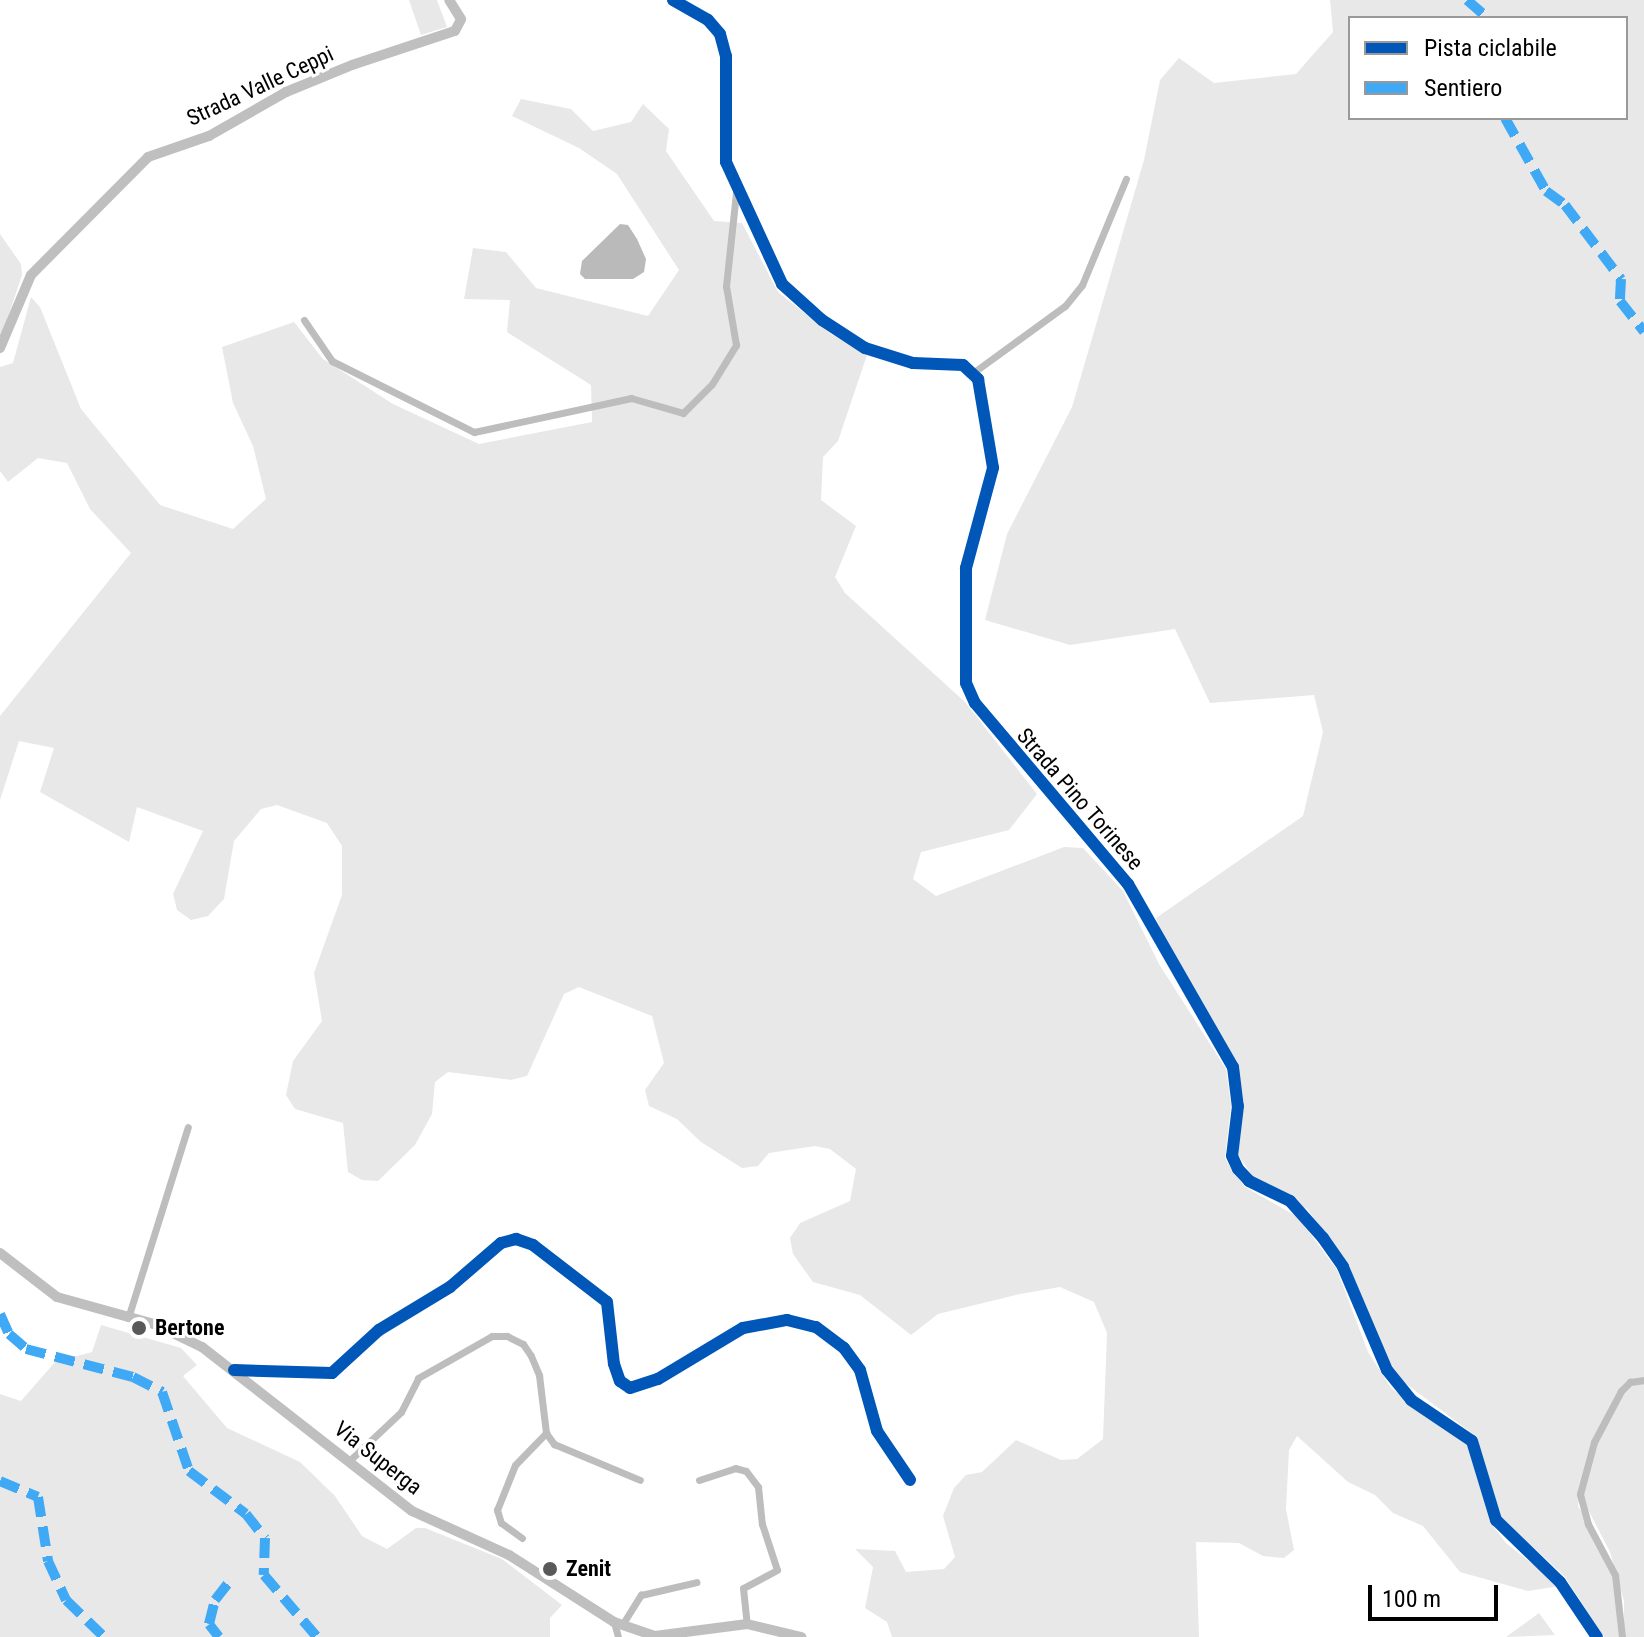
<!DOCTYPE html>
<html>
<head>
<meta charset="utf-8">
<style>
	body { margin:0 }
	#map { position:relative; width:1644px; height:1637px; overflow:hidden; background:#fff; font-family:"Roboto Condensed",sans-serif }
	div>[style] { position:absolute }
	.green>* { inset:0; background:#e8e8e8 }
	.water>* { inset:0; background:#bababa }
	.street>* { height:7px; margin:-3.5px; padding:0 3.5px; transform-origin:3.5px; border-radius:3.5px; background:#bdbdbd }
	.secondary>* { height:10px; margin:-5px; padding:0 5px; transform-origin:5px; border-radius:5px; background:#bfbfbf }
	.quiet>* { height:10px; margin-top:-5px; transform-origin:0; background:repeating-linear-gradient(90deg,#3fa9f5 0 20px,transparent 0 30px) }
	.cycleway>* { height:12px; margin:-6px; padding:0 6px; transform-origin:6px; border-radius:6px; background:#0057b8 }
	.dots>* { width:22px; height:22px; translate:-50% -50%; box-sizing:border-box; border:4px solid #fff; border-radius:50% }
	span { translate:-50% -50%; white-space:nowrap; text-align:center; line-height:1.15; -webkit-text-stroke:6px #fff; paint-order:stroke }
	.street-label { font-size:22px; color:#000 }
	.poi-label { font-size:22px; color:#000; font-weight:700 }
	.left { translate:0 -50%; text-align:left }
	.legend { position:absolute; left:1348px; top:16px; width:280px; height:104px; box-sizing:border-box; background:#fff; border:2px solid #999; margin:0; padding:10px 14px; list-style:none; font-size:24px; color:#000 }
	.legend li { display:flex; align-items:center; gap:16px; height:40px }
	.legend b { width:40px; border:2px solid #999 }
	.scale { position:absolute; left:1368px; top:1585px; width:130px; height:36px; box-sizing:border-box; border:4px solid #000; border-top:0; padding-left:10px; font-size:24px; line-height:28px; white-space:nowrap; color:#000; -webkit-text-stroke:6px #fff; paint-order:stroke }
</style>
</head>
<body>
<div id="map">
	<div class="green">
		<i style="clip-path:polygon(409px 0,437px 0,447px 27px,421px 35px)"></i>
		<i style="clip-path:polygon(evenodd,1330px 0,1644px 0,1644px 1637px,1624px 1637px,1624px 1601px,1610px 1552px,1580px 1494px,1578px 1506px,1607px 1554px,1620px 1602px,1621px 1637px,1604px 1637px,1565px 1577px,1501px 1517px,1477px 1437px,1401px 1380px,1379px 1347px,1348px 1264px,1307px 1209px,1253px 1177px,1238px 1155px,1244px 1106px,1238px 1065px,1170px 952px,1156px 918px,1303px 816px,1323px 732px,1314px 695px,1210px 703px,1175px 629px,1070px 645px,985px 620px,1007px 534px,1072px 407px,1144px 160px,1160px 80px,1179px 58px,1214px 83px,1296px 74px,1333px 32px,1330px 0,1350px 18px,1626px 18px,1626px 118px,1350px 118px,1350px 18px)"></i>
		<i style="clip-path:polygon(521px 99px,571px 109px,593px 131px,631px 122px,643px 104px,669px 129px,666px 151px,714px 221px,742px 223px,778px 292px,831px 334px,867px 355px,838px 441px,823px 457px,821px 500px,856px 526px,835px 577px,845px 593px,965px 702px,1037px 794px,1009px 830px,921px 852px,913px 879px,936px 896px,1064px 847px,1083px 848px,1123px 891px,1159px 964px,1226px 1069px,1231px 1105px,1225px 1158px,1233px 1172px,1245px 1187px,1298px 1217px,1337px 1270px,1368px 1352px,1391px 1388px,1467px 1445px,1491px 1523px,1506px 1543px,1560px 1586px,1528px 1591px,1460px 1572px,1423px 1526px,1393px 1513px,1375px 1495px,1348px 1482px,1297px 1436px,1289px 1450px,1286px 1509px,1294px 1550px,1284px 1558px,1263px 1556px,1239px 1543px,1196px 1542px,1199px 1637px,892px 1637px,887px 1622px,865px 1608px,873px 1567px,855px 1549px,895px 1551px,906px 1572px,944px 1569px,955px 1557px,943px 1516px,954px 1488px,966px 1475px,982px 1472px,1016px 1440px,1061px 1460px,1077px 1459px,1103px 1439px,1107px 1333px,1094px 1302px,1060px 1287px,1020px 1294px,938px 1314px,911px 1335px,860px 1295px,813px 1282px,793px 1254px,790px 1238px,800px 1223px,850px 1201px,856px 1169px,830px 1149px,815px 1146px,769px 1153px,758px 1166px,742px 1168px,701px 1142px,677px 1119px,649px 1106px,645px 1090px,664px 1063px,652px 1016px,579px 987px,564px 994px,527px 1076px,511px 1080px,448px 1072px,435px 1082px,432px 1114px,415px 1145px,378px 1181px,362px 1180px,348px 1172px,343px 1123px,295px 1109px,286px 1095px,293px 1061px,322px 1021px,314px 973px,342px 895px,342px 846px,327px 823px,277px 805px,261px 809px,234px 841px,224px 899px,208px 916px,191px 920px,177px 910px,173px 894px,203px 831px,137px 807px,129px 842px,40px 792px,54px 748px,19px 741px,0 800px,0 716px,131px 553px,90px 509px,67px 463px,38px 458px,8px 482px,0 471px,0 367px,13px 363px,31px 297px,40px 307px,81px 409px,160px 505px,233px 529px,266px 499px,253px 446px,233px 403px,222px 347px,294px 322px,323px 359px,393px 404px,479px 444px,592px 422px,591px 385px,507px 332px,510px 300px,464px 299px,473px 248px,506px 252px,536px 288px,648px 316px,679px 270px,617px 174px,579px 148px,512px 116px)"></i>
		<i style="clip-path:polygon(0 234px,21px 264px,22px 275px,0 341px)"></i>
		<i style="clip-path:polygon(101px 1325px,181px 1348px,197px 1365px,183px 1376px,227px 1428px,300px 1462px,335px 1496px,362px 1536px,387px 1549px,416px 1528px,425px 1528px,502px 1559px,562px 1605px,550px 1618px,550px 1637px,0 1637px,0 1394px,21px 1401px,55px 1362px,92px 1352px)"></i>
		<i style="clip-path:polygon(1539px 1613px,1555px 1635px,1506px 1637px)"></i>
	</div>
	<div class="water">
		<i style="clip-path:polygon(620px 224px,628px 225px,637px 239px,646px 259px,644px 272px,633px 279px,585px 279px,580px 274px,582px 261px)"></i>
	</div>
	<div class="street">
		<i style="left:304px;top:320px;width:50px;rotate:55.7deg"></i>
		<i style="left:332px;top:361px;width:159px;rotate:26.6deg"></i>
		<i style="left:474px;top:432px;width:161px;rotate:-12.2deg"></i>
		<i style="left:631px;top:398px;width:54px;rotate:16.1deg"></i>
		<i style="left:683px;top:413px;width:41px;rotate:-45deg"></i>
		<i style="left:712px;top:384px;width:46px;rotate:-58.4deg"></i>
		<i style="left:736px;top:345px;width:60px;rotate:-99.6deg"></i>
		<i style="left:726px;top:286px;width:95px;rotate:-83.9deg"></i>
		<i style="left:974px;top:372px;width:112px;rotate:-36deg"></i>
		<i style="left:1065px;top:306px;width:27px;rotate:-51deg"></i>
		<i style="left:1082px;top:285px;width:115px;rotate:-67.5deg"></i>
		<i style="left:128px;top:1318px;width:200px;rotate:-72.6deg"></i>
		<i style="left:234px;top:1370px;width:98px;rotate:1.8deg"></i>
		<i style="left:332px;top:1373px;width:64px;rotate:-42.5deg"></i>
		<i style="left:379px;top:1330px;width:83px;rotate:-31.2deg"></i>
		<i style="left:450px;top:1287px;width:67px;rotate:-40.8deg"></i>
		<i style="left:501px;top:1243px;width:16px;rotate:-15deg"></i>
		<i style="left:516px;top:1239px;width:18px;rotate:19deg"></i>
		<i style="left:533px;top:1245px;width:93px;rotate:37.6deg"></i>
		<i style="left:607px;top:1302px;width:62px;rotate:83.6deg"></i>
		<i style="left:614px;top:1364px;width:18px;rotate:71deg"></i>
		<i style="left:620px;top:1381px;width:12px;rotate:35deg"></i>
		<i style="left:630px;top:1388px;width:29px;rotate:-18deg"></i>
		<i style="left:658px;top:1379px;width:99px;rotate:-31deg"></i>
		<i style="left:743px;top:1328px;width:45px;rotate:-10.3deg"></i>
		<i style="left:787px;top:1320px;width:30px;rotate:14deg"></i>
		<i style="left:816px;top:1327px;width:35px;rotate:37deg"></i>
		<i style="left:844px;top:1348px;width:27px;rotate:54deg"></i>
		<i style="left:860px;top:1370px;width:63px;rotate:74.4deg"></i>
		<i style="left:877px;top:1431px;width:59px;rotate:56deg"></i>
		<i style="left:349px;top:1461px;width:71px;rotate:-43.3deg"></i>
		<i style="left:401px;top:1412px;width:38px;rotate:-63deg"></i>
		<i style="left:418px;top:1378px;width:85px;rotate:-29.6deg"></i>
		<i style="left:492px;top:1336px;width:15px"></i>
		<i style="left:507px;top:1336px;width:18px;rotate:27deg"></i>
		<i style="left:523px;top:1344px;width:14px;rotate:56deg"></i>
		<i style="left:531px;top:1356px;width:21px;rotate:67deg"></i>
		<i style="left:539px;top:1375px;width:58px;rotate:83.1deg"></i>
		<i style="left:546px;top:1433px;width:14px;rotate:54deg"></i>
		<i style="left:554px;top:1444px;width:93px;rotate:22.7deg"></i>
		<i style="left:699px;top:1480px;width:38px;rotate:-18deg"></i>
		<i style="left:735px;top:1468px;width:11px;rotate:15deg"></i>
		<i style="left:746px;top:1471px;width:20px;rotate:53deg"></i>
		<i style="left:758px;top:1487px;width:37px;rotate:84deg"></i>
		<i style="left:762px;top:1524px;width:48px;rotate:71.9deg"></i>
		<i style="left:777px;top:1570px;width:38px;rotate:152deg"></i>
		<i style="left:743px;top:1588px;width:36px;rotate:84deg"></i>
		<i style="left:522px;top:1538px;width:26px;rotate:-144deg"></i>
		<i style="left:501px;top:1523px;width:14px;rotate:-107deg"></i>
		<i style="left:497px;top:1510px;width:48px;rotate:-68.2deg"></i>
		<i style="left:515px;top:1465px;width:45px;rotate:-45.9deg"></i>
		<i style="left:614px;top:1622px;width:16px;rotate:75deg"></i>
		<i style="left:622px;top:1625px;width:36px;rotate:-58deg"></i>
		<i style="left:641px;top:1595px;width:57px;rotate:-13.1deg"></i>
		<i style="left:1622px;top:1637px;width:62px;rotate:-96.4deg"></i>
		<i style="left:1615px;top:1575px;width:58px;rotate:-117.9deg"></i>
		<i style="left:1588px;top:1524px;width:31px;rotate:-105deg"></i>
		<i style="left:1580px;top:1494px;width:54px;rotate:-74.9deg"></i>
		<i style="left:1594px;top:1442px;width:58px;rotate:-62.1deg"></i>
		<i style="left:1621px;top:1391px;width:13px;rotate:-45deg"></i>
		<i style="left:1630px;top:1382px;width:14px;rotate:-8deg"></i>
	</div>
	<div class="secondary">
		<i style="left:673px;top:0;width:40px;rotate:29.7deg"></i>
		<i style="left:708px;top:20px;width:18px;rotate:49deg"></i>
		<i style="left:720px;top:34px;width:23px;rotate:75deg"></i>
		<i style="left:726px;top:56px;width:106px;rotate:90deg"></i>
		<i style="left:726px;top:162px;width:134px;rotate:65.3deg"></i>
		<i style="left:782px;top:284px;width:54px;rotate:42deg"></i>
		<i style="left:822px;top:320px;width:51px;rotate:33.1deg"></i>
		<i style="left:865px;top:348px;width:50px;rotate:17.4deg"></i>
		<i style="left:913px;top:363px;width:50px;rotate:2.3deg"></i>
		<i style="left:963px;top:365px;width:21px;rotate:43deg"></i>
		<i style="left:978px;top:379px;width:90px;rotate:80.4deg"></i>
		<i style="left:993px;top:468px;width:104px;rotate:105.1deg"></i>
		<i style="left:966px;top:568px;width:115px;rotate:90deg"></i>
		<i style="left:966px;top:683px;width:22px;rotate:66deg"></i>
		<i style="left:975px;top:703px;width:237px;rotate:49.8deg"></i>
		<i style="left:1128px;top:884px;width:211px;rotate:60.2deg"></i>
		<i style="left:1233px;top:1067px;width:39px;rotate:83deg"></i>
		<i style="left:1238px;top:1106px;width:50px;rotate:96.8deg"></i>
		<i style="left:1232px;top:1156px;width:14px;rotate:65deg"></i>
		<i style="left:1238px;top:1169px;width:16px;rotate:47deg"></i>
		<i style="left:1249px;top:1181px;width:46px;rotate:26deg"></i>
		<i style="left:1290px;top:1201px;width:50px;rotate:48.3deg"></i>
		<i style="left:1323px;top:1238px;width:35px;rotate:55deg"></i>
		<i style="left:1343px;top:1267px;width:112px;rotate:66.9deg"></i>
		<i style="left:1387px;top:1370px;width:38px;rotate:51deg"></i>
		<i style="left:1411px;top:1400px;width:73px;rotate:33.9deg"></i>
		<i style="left:1472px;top:1441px;width:83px;rotate:73.1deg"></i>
		<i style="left:1496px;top:1520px;width:89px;rotate:44.1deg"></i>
		<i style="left:1560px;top:1582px;width:66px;rotate:56.1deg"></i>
		<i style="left:0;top:348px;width:79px;rotate:-67deg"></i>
		<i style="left:31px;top:275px;width:166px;rotate:-45.2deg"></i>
		<i style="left:148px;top:157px;width:65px;rotate:-19deg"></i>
		<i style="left:209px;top:136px;width:89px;rotate:-29.7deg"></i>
		<i style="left:286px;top:92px;width:71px;rotate:-22.2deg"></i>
		<i style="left:352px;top:65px;width:108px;rotate:-18.3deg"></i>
		<i style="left:455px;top:31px;width:13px;rotate:-63deg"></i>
		<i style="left:461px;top:19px;width:22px;rotate:-122deg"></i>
		<i style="left:0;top:1253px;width:72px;rotate:37.7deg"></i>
		<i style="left:57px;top:1297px;width:101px;rotate:15.6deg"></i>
		<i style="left:154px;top:1324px;width:53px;rotate:25.6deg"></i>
		<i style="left:202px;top:1347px;width:266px;rotate:38deg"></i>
		<i style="left:412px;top:1511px;width:107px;rotate:24.4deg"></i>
		<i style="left:509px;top:1555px;width:125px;rotate:32.5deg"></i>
		<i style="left:614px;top:1622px;width:43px;rotate:18.9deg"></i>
		<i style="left:655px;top:1636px;width:93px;rotate:-7.4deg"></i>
		<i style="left:747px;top:1624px;width:56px;rotate:13.5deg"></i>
	</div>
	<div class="quiet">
		<i style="left:1467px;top:0;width:28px;rotate:41deg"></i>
		<i style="left:1505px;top:118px;width:84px;rotate:60.7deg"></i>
		<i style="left:1546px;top:191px;width:24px;rotate:36deg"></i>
		<i style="left:1565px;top:205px;width:93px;rotate:52.9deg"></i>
		<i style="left:1621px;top:279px;width:22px;rotate:93deg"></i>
		<i style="left:1620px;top:301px;width:39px;rotate:52deg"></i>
		<i style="left:0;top:1314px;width:22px;rotate:66deg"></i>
		<i style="left:9px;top:1334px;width:23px;rotate:41deg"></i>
		<i style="left:26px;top:1349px;width:111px;rotate:14.7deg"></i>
		<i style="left:133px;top:1377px;width:33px;rotate:27deg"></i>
		<i style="left:162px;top:1392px;width:83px;rotate:71.1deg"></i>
		<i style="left:189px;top:1471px;width:71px;rotate:37deg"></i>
		<i style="left:246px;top:1514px;width:31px;rotate:52deg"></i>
		<i style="left:265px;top:1538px;width:37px;rotate:92deg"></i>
		<i style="left:264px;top:1575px;width:82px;rotate:49.5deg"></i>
		<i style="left:0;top:1481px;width:41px;rotate:22.8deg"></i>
		<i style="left:38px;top:1497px;width:65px;rotate:81.1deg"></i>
		<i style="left:48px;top:1561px;width:43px;rotate:65.2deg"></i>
		<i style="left:66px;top:1600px;width:53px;rotate:44.2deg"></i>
		<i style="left:219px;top:1637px;width:16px;rotate:-128deg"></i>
		<i style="left:209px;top:1624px;width:25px;rotate:-76deg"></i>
		<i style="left:215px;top:1600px;width:23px;rotate:-52deg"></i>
	</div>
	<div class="cycleway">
		<i style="left:673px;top:0;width:40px;rotate:29.7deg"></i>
		<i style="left:708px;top:20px;width:18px;rotate:49deg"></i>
		<i style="left:720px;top:34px;width:23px;rotate:75deg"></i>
		<i style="left:726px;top:56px;width:106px;rotate:90deg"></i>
		<i style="left:726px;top:162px;width:134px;rotate:65.3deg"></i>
		<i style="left:782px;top:284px;width:54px;rotate:42deg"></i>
		<i style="left:822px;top:320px;width:51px;rotate:33.1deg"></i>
		<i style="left:865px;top:348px;width:50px;rotate:17.4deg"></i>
		<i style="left:913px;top:363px;width:50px;rotate:2.3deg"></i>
		<i style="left:963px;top:365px;width:21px;rotate:43deg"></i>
		<i style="left:978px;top:379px;width:90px;rotate:80.4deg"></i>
		<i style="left:993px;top:468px;width:104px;rotate:105.1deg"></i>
		<i style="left:966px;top:568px;width:115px;rotate:90deg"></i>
		<i style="left:966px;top:683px;width:22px;rotate:66deg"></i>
		<i style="left:975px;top:703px;width:237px;rotate:49.8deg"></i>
		<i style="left:1128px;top:884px;width:211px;rotate:60.2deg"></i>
		<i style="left:1233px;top:1067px;width:39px;rotate:83deg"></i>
		<i style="left:1238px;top:1106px;width:50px;rotate:96.8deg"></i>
		<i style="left:1232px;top:1156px;width:14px;rotate:65deg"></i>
		<i style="left:1238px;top:1169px;width:16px;rotate:47deg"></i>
		<i style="left:1249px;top:1181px;width:46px;rotate:26deg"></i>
		<i style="left:1290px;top:1201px;width:50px;rotate:48.3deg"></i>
		<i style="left:1323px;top:1238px;width:35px;rotate:55deg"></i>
		<i style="left:1343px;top:1267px;width:112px;rotate:66.9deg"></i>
		<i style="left:1387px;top:1370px;width:38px;rotate:51deg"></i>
		<i style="left:1411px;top:1400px;width:73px;rotate:33.9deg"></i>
		<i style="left:1472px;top:1441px;width:83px;rotate:73.1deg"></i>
		<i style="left:1496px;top:1520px;width:89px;rotate:44.1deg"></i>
		<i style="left:1560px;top:1582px;width:66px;rotate:56.1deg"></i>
		<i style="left:234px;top:1370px;width:98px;rotate:1.8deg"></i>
		<i style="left:332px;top:1373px;width:64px;rotate:-42.5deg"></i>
		<i style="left:379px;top:1330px;width:83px;rotate:-31.2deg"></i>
		<i style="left:450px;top:1287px;width:67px;rotate:-40.8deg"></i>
		<i style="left:501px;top:1243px;width:16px;rotate:-15deg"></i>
		<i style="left:516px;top:1239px;width:18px;rotate:19deg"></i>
		<i style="left:533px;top:1245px;width:93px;rotate:37.6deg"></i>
		<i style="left:607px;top:1302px;width:62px;rotate:83.6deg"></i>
		<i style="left:614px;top:1364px;width:18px;rotate:71deg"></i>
		<i style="left:620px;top:1381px;width:12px;rotate:35deg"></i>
		<i style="left:630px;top:1388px;width:29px;rotate:-18deg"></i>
		<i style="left:658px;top:1379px;width:99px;rotate:-31deg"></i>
		<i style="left:743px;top:1328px;width:45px;rotate:-10.3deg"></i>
		<i style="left:787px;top:1320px;width:30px;rotate:14deg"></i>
		<i style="left:816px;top:1327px;width:35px;rotate:37deg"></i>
		<i style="left:844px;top:1348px;width:27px;rotate:54deg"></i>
		<i style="left:860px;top:1370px;width:63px;rotate:74.4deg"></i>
		<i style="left:877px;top:1431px;width:59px;rotate:56deg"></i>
	</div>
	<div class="dots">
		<i style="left:139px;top:1328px;background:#595959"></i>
		<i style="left:550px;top:1569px;background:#595959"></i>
	</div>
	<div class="street-label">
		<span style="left:260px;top:86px;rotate:-25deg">Strada Valle Ceppi</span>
		<span style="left:1080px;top:799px;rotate:49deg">Strada Pino Torinese</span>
		<span style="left:378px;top:1458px;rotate:38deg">Via Superga</span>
	</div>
	<div class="poi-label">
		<span class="left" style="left:155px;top:1328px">Bertone</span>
		<span class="left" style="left:566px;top:1569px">Zenit</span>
	</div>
	<ul class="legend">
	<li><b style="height:10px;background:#0057b8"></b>Pista ciclabile</li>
	<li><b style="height:10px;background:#3fa9f5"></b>Sentiero</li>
	</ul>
	<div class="scale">100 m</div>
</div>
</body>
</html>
